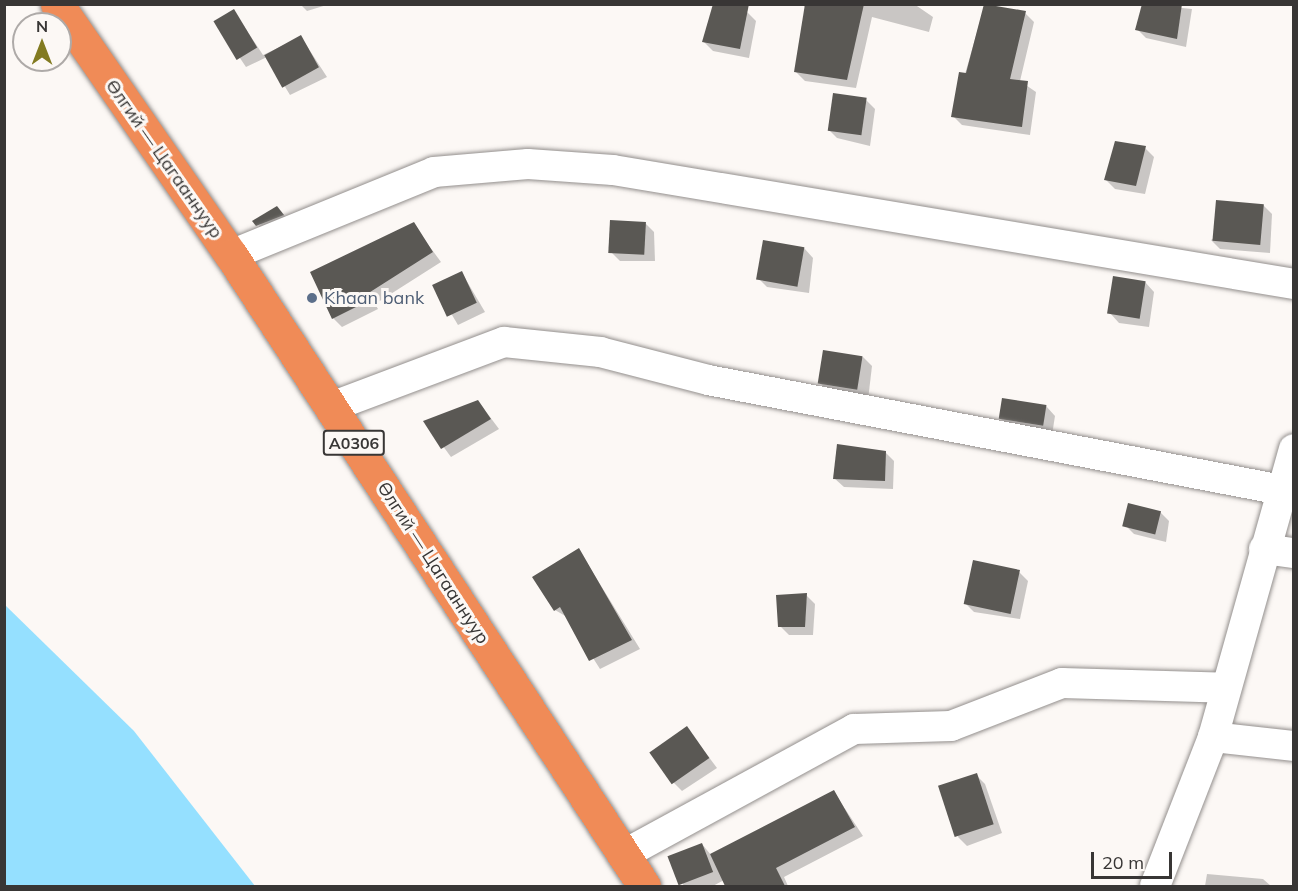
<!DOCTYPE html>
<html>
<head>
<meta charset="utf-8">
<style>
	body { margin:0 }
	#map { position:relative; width:1298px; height:891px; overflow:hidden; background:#fcf8f5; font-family:Mulish,sans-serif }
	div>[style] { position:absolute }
	.water>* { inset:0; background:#95e0ff }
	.shadow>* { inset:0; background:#0003; transform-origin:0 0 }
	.building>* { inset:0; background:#5a5854; transform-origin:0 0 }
	.roads { filter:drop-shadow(0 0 2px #938f8d) drop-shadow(0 0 2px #938f8d) }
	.minor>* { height:30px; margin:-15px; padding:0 15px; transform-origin:15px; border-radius:15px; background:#fff }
	.highway>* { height:33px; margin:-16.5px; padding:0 16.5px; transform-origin:16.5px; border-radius:16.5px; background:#f08b57 }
	.dots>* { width:16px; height:16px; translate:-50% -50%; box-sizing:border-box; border:3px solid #fcf8f5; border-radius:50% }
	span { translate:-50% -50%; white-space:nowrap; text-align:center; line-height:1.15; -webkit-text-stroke:6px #fcf8f5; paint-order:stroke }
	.shield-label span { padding:2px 4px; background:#fcf8f5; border:2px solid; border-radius:4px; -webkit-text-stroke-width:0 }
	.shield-label { font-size:16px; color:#383635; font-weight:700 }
	.street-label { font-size:18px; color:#383635 }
	.service-label { font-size:18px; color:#4e5e75 }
	.left { translate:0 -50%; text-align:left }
	.frame { position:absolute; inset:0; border:6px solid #383635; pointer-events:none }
	.north { position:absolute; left:12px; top:12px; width:60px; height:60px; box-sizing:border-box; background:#fcf8f5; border:2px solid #aeaaa8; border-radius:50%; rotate:0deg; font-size:16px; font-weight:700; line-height:24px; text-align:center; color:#383635 }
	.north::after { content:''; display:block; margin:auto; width:21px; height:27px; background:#827a20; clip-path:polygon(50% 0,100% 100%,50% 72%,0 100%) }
	.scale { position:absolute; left:1091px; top:852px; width:81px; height:27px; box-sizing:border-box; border:3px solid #383635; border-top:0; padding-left:8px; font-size:18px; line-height:21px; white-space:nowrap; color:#383635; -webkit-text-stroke:4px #fcf8f5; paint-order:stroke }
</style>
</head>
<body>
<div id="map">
	<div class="water">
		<i style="clip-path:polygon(4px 604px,134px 731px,255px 886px,5px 886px)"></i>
	</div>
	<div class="shadow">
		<i style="clip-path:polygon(300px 4px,330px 4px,307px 11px)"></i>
		<i style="clip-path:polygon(802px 4px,914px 4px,933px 17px,929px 32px,872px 17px,856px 88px,805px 81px,795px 71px,806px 8px)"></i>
		<i style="clip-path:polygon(985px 4px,1025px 13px,1034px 22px,1020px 81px,1036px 92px,1030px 135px,962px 125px,953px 116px)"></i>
		<i style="clip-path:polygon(1144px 4px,1192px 9px,1186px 47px,1146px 38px,1137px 29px)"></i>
		<i style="clip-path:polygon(234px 11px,263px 55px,301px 37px,327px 77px,290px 95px,267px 57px,246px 67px,215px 21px)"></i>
		<i style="clip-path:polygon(747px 12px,756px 21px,749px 58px,713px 51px,704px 42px)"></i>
		<i style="clip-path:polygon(866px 100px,875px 109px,870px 146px,837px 138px,828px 129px)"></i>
		<i style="clip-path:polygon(1145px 148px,1154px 157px,1145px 194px,1115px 189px,1106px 180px)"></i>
		<i style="clip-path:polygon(1263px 205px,1272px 214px,1270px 253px,1220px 249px,1211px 240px)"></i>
		<i style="left:277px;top:208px;width:13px;height:26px;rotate:45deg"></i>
		<i style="clip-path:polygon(645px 223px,654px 232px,655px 261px,620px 261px,611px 252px)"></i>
		<i style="clip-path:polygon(413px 224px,441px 262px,375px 304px,378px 309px,342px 327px,333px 318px)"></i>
		<i style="clip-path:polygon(804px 248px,813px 258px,809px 293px,767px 287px,758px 278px)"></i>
		<i style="clip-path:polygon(462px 273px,485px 312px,458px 325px,434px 285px)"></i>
		<i style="clip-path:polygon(1145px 282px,1154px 292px,1149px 327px,1119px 323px,1110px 313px)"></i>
		<i style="clip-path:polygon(863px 357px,872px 366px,868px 400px,829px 392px,820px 383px)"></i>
		<i style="clip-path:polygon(478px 401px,499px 429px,451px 457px,425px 422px)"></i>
		<i style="clip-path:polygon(1046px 406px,1055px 416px,1052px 435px,1008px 426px,999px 417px)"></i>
		<i style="clip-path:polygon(885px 452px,894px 461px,893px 489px,844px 487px,834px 478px)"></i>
		<i style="clip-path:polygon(1160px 512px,1169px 521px,1166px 542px,1134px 534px,1125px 525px)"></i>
		<i style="clip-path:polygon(579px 550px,640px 649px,600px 669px,567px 617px,555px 610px)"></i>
		<i style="clip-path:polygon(1019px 572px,1028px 581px,1020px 619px,974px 612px,965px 603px)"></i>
		<i style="clip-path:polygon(806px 595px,815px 604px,813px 635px,789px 635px,780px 626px)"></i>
		<i style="clip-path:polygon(687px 728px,717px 768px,682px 791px,673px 782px)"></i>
		<i style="clip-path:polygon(976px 775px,985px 784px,1002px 833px,967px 846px,958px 837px)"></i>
		<i style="clip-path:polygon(834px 792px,863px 836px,784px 877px,788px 886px,727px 886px,724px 880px,713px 886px,684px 886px,671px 861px,702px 844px,711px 855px)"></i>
		<i style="clip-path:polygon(1207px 874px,1263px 879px,1271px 886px,1205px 886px)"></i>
	</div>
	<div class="building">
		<i style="clip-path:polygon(713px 4px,749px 4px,740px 49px,702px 42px)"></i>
		<i style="clip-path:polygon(805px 4px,864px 4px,847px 80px,794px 72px)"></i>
		<i style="clip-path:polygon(984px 4px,1026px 11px,1010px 79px,1028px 81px,1022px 127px,951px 117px,959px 72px,966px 73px)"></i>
		<i style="clip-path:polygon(1142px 4px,1182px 4px,1177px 39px,1135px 30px)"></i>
		<i style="left:234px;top:9px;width:45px;height:24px;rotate:59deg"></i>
		<i style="left:301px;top:35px;width:37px;height:42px;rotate:61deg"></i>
		<i style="left:833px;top:93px;width:34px;height:38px;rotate:8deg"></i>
		<i style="clip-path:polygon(1115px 141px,1146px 146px,1136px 186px,1104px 180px)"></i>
		<i style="left:1216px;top:200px;width:48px;height:41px;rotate:5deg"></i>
		<i style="clip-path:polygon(277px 206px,284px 215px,256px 226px,252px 221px)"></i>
		<i style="left:610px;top:220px;width:36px;height:33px;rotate:3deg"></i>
		<i style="clip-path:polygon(414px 222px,433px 252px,367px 294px,370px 300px,332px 319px,310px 272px)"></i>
		<i style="left:763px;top:240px;width:42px;height:40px;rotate:10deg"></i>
		<i style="left:462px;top:271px;width:35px;height:33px;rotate:65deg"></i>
		<i style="left:1113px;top:276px;width:33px;height:38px;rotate:9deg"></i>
		<i style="left:823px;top:350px;width:40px;height:34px;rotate:9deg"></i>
		<i style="left:1002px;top:398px;width:45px;height:21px;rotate:9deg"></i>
		<i style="clip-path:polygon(478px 400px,491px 419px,441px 449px,423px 421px)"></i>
		<i style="clip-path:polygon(837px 444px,886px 451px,885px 481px,833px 479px)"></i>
		<i style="left:1128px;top:503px;width:34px;height:24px;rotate:14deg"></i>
		<i style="clip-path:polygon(579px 548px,632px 640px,589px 661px,560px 607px,554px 611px,532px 577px)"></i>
		<i style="left:973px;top:560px;width:48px;height:45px;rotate:12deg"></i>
		<i style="clip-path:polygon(807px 593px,805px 627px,778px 627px,776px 595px)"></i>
		<i style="left:687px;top:726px;width:39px;height:46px;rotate:55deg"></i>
		<i style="left:977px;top:773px;width:54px;height:41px;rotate:72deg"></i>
		<i style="clip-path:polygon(834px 790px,855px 827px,776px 868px,785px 886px,725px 886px,710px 854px)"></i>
		<i style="left:702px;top:843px;width:31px;height:37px;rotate:69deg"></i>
	</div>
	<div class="roads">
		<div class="minor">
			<i style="left:231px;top:255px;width:219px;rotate:-22.2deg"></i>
			<i style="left:434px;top:172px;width:94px;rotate:-4.9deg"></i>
			<i style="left:528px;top:164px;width:85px;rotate:4deg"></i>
			<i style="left:613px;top:170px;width:690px;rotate:9.5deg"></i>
			<i style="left:331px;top:407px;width:185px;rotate:-20.6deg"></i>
			<i style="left:504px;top:342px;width:97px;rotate:5.9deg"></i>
			<i style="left:600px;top:352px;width:112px;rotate:14.5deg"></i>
			<i style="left:708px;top:380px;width:584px;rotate:10.85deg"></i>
			<i style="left:1264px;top:549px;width:30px;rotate:8deg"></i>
			<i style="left:1213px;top:737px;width:81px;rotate:6.3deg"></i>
			<i style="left:623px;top:855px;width:263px;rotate:-28.6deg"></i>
			<i style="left:854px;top:729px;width:97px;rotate:-1.8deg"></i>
			<i style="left:951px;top:726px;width:119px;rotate:-21.2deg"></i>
			<i style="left:1062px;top:683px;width:164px;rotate:1.7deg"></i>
			<i style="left:1155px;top:886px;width:160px;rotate:-68.7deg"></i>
			<i style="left:1213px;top:737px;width:299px;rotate:-74.3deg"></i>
		</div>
		<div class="highway">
			<i style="left:57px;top:4px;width:305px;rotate:55.3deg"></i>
			<i style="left:231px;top:255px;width:754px;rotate:56.79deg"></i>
		</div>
	</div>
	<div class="dots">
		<i style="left:312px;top:298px;background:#5c6f8a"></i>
	</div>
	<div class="shield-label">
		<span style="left:354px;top:443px">A0306</span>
	</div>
	<div class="street-label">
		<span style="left:164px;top:159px;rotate:55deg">Өлгий — Цагааннуур</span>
		<span style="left:433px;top:563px;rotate:57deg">Өлгий — Цагааннуур</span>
	</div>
	<div class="service-label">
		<span class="left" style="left:324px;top:298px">Khaan bank</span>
	</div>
	<div class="frame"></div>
	<div class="north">N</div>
	<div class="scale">20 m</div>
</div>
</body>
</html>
